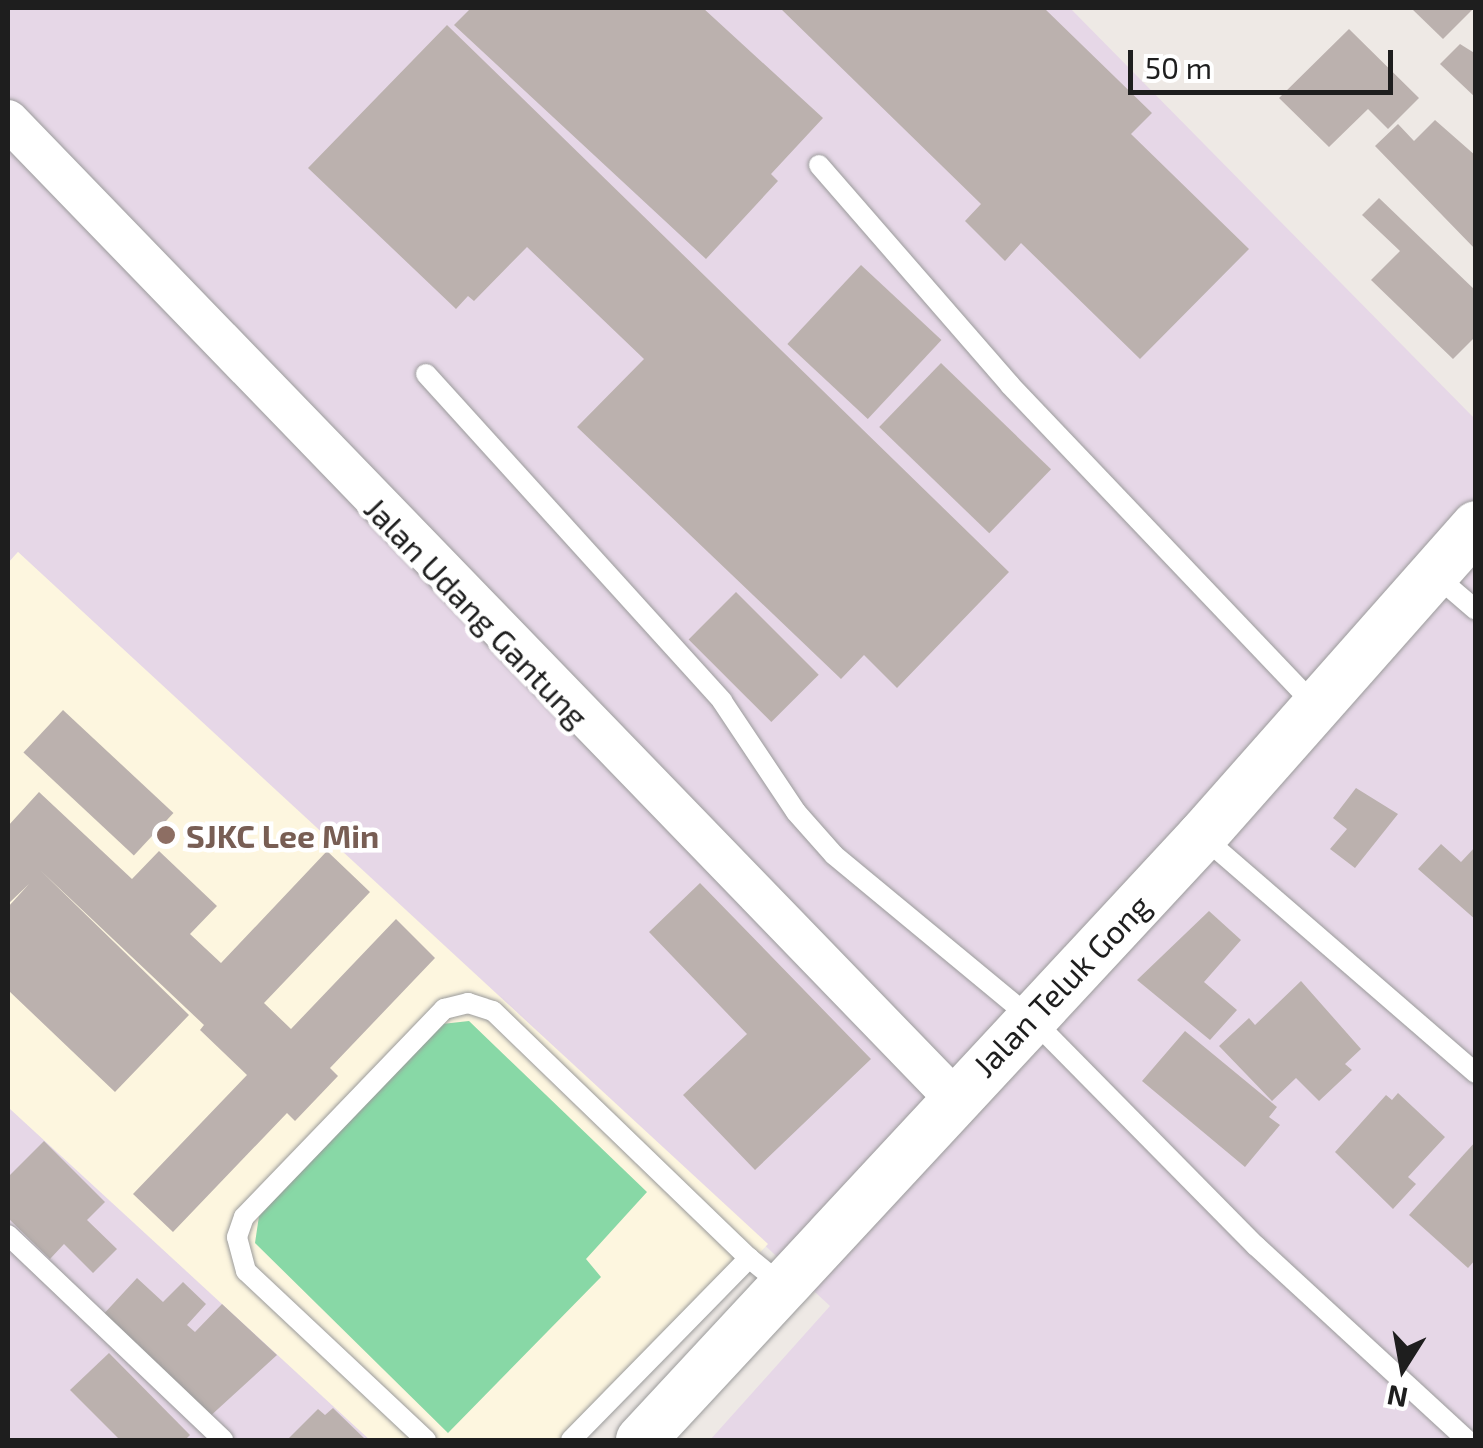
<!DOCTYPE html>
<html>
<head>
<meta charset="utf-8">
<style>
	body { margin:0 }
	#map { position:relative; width:1483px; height:1448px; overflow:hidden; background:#eee9e5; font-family:"Exo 2",sans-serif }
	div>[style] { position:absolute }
	.industrial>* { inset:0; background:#e6d7e7 }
	.education>* { inset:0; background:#fdf6df }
	.pitch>* { inset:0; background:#88d8a6 }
	.building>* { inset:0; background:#bbb1ae; transform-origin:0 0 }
	.roads { filter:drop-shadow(0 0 2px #9b9b9b) drop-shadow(0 0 2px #9b9b9b) }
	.service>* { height:20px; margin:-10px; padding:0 10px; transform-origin:10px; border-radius:10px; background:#fff }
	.minor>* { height:40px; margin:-20px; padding:0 20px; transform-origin:20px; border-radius:20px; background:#fff }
	.tertiary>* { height:50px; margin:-25px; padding:0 25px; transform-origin:25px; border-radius:25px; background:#fff }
	.dots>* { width:28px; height:28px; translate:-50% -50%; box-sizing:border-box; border:5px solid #fff; border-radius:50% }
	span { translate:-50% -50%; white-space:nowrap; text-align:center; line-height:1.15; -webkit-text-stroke:9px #fff; paint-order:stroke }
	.street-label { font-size:32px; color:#1e1e1e }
	.education-label { font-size:32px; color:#785e54; font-weight:700 }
	.left { translate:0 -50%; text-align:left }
	.frame { position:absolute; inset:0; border:10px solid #1e1e1e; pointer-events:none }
	.north { position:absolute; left:1353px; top:1318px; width:100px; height:100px; -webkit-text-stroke:8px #fff; paint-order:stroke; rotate:191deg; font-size:28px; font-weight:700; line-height:40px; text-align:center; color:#1e1e1e }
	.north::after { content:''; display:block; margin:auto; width:35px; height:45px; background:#1e1e1e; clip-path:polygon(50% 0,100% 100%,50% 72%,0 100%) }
	.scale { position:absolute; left:1128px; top:50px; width:265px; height:45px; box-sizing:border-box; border:5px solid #1e1e1e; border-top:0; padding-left:12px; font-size:30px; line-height:35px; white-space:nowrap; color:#1e1e1e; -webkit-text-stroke:8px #fff; paint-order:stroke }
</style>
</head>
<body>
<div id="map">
	<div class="industrial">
		<i style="clip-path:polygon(8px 8px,1070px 8px,1475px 419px,1475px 1440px,710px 1440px,830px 1306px,18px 552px,8px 563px)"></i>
		<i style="clip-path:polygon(8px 1107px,370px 1440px,8px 1440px)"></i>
	</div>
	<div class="education">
		<i style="clip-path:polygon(18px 552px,768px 1244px,581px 1440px,370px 1440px,8px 1107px,8px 563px)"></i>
	</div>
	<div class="pitch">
		<i style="clip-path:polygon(469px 1021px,647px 1192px,586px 1259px,601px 1277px,448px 1433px,255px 1243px,259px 1216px,442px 1024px)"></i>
	</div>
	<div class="building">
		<i style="clip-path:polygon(471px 8px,703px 8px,823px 118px,771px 174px,778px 181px,706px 259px,454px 25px)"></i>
		<i style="clip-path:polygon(780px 8px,1044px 8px,1152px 113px,1131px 134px,1249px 249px,1140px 359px,1021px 243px,1005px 261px,965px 221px,981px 204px)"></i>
		<i style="clip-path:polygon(1411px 8px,1474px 8px,1443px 39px)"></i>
		<i style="clip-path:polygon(447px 25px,1009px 572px,897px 688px,864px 655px,841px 679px,577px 427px,644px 359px,527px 247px,474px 301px,468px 296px,456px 309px,308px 168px)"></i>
		<i style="clip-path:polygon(1349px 29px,1419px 98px,1388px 129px,1368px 109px,1329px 147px,1279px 98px)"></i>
		<i style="clip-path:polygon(1460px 44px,1476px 54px,1476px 98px,1440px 64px)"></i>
		<i style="clip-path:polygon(1435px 120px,1476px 156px,1476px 250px,1375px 146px,1398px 124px,1414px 141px)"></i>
		<i style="clip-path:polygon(1379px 198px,1476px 291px,1476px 336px,1453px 359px,1371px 280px,1400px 251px,1362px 215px)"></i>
		<i style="left:861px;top:265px;width:110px;height:108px;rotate:43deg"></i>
		<i style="left:941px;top:363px;width:153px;height:89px;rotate:44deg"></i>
		<i style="left:736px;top:592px;width:117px;height:67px;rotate:45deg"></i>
		<i style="left:63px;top:710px;width:151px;height:58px;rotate:43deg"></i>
		<i style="clip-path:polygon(1356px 788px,1398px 814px,1355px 868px,1330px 849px,1347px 829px,1333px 818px)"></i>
		<i style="clip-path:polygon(39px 792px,132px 879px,159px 851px,217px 906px,190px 934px,221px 963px,327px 851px,370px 892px,264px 1003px,291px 1029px,396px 919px,435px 958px,330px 1068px,338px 1076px,295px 1121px,287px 1113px,173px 1232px,133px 1194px,247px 1075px,200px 1030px,204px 1025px,40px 870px,189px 1015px,115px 1092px,8px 990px,8px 907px,29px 884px,8px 904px,8px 826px)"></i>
		<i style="clip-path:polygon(1441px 844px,1461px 862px,1476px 846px,1476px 920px,1418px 869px)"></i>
		<i style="clip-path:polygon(700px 883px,871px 1059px,755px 1170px,683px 1095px,747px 1034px,649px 932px)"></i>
		<i style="clip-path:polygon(1209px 911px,1241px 940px,1204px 982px,1237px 1010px,1210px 1040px,1137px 980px)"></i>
		<i style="clip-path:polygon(1301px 981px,1361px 1049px,1345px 1064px,1352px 1070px,1319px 1101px,1296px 1078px,1272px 1101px,1219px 1046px,1249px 1018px,1255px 1025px)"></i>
		<i style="clip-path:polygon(1185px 1031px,1277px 1107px,1269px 1117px,1280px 1125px,1245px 1167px,1142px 1081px)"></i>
		<i style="clip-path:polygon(1398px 1093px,1445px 1137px,1408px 1177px,1416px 1184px,1393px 1209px,1335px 1152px,1386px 1095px,1392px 1100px)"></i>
		<i style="clip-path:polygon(44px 1141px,105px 1202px,87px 1220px,117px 1249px,93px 1273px,64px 1244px,50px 1259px,8px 1218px,8px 1177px)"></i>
		<i style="clip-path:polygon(1476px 1141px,1476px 1259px,1468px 1268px,1409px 1215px)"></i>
		<i style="clip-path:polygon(137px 1278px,163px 1302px,183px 1282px,206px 1304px,187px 1325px,195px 1332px,222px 1304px,277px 1355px,207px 1419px,100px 1318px)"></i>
		<i style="clip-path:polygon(109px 1353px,190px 1435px,185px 1440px,120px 1440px,70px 1390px)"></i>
		<i style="clip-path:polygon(333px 1408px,366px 1440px,287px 1440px,318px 1409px,325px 1415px)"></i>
	</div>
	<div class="roads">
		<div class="service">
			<i style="left:819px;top:165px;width:291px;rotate:49deg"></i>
			<i style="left:1010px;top:385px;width:442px;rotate:46.4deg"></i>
			<i style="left:426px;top:374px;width:441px;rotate:47.8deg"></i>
			<i style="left:722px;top:701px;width:133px;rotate:56.3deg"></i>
			<i style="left:796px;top:812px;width:57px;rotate:48.5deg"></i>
			<i style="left:834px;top:855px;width:257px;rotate:39.6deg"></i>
			<i style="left:1032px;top:1019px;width:319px;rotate:45.4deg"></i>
			<i style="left:1256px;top:1246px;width:287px;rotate:42.6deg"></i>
			<i style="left:1434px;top:574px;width:55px;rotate:40.6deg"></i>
			<i style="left:1202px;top:836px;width:362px;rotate:40.9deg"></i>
			<i style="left:8px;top:1235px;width:297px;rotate:43.6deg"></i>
			<i style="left:426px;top:1440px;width:247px;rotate:-136.8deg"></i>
			<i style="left:246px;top:1271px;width:35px;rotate:-105deg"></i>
			<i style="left:237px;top:1237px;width:21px;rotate:-71deg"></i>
			<i style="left:244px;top:1217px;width:289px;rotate:-46.1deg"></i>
			<i style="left:444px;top:1009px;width:25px;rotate:-14deg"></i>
			<i style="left:468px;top:1003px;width:26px;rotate:18deg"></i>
			<i style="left:493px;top:1011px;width:356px;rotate:44deg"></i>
			<i style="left:571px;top:1440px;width:255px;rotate:-45.6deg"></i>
			<i style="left:749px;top:1258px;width:43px;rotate:39.3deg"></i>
		</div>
		<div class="minor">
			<i style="left:8px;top:120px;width:1359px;rotate:45.95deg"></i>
		</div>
		<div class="tertiary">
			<i style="left:641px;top:1440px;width:824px;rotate:-47.11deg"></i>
			<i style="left:1202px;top:836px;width:414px;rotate:-48.5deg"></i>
		</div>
	</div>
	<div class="dots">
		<i style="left:166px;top:835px;background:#8d6e63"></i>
	</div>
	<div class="street-label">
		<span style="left:477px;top:612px;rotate:46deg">Jalan Udang Gantung</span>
		<span style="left:1061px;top:985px;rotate:-46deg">Jalan Teluk Gong</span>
	</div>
	<div class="education-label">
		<span class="left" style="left:186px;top:835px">SJKC Lee Min</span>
	</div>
	<div class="frame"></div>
	<div class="north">N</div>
	<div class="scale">50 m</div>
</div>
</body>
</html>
